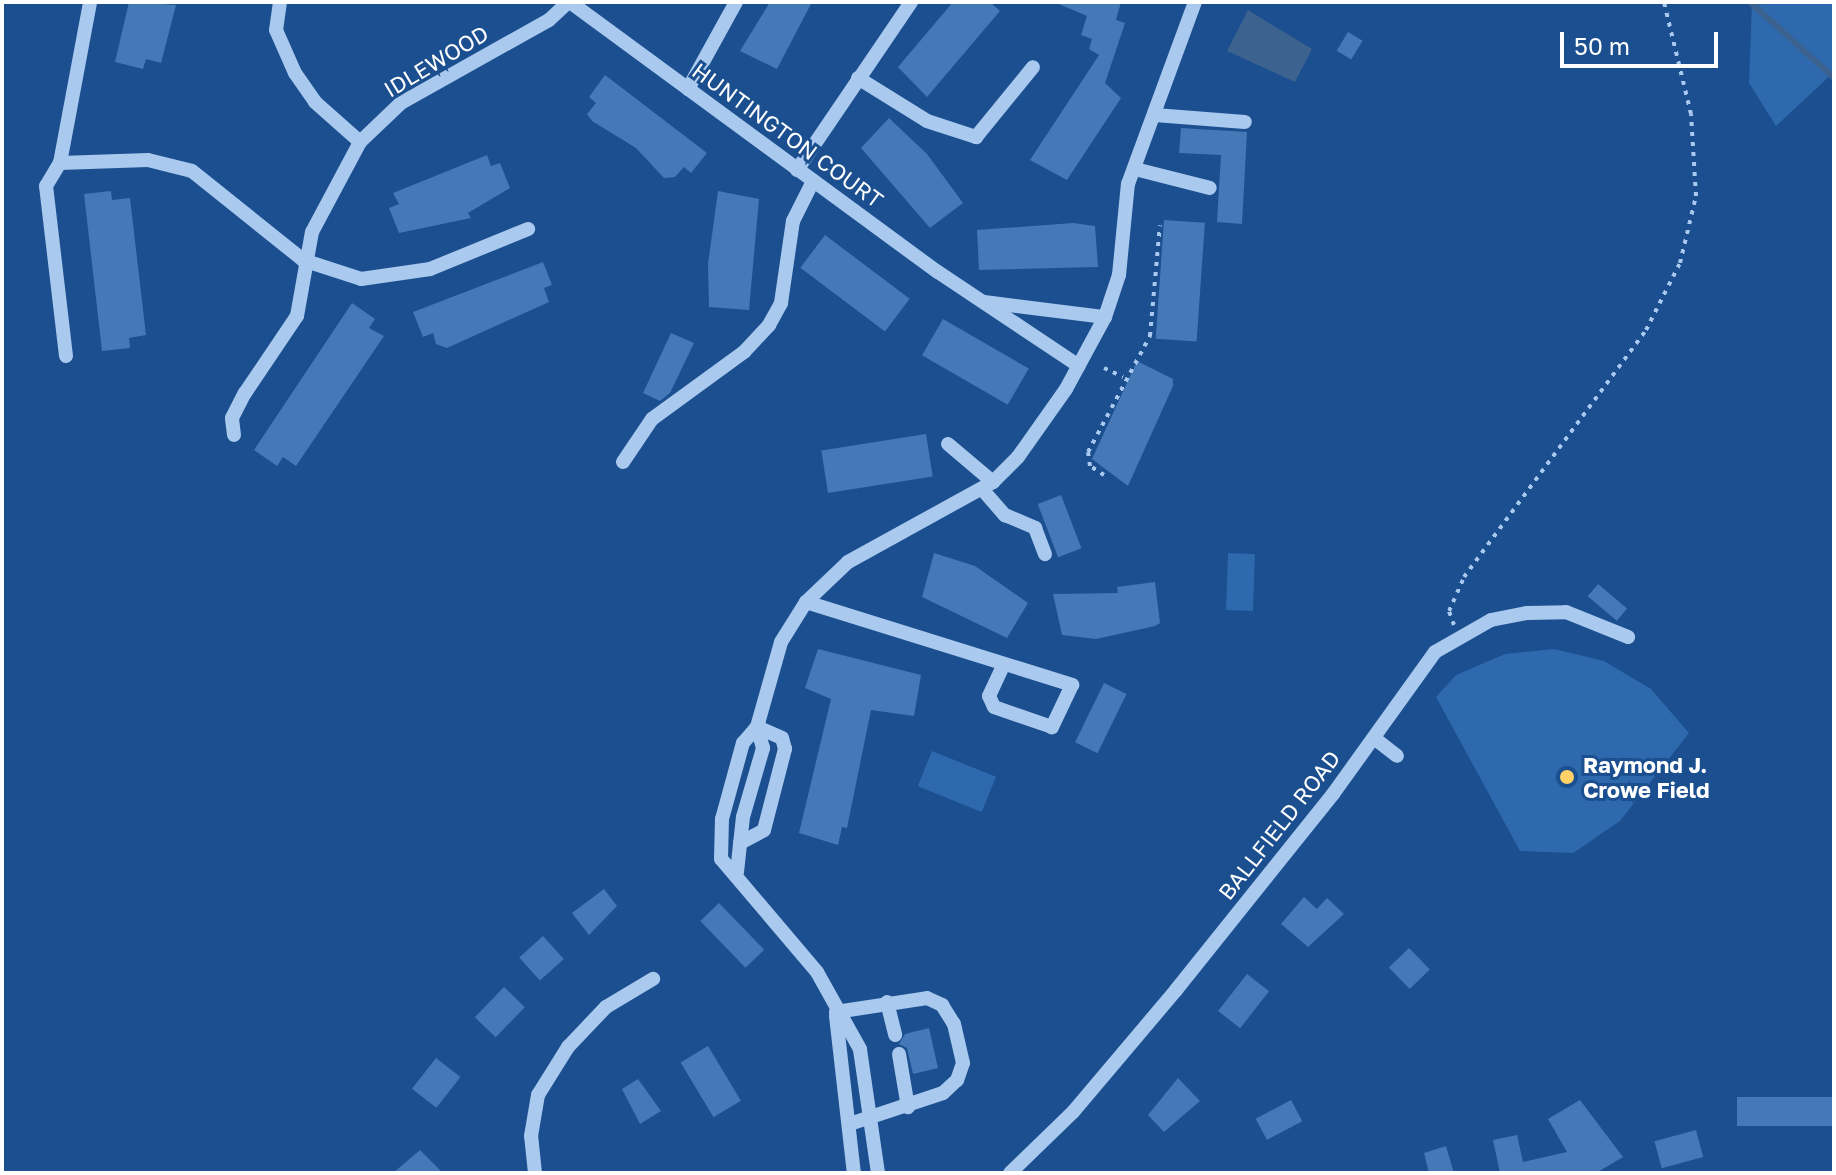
<!DOCTYPE html>
<html>
<head>
<meta charset="utf-8">
<style>
	body { margin:0 }
	#map { position:relative; width:1836px; height:1175px; overflow:hidden; background:#1b4f8f; font-family:"Golos Text",sans-serif }
	div>[style] { position:absolute }
	.green>* { inset:0; background:#2e69ad; transform-origin:0 0 }
	.water>* { inset:0; background:#3c6290 }
	.stream>* { height:6px; margin:-3px; padding:0 3px; transform-origin:3px; border-radius:3px; background:#3c6290 }
	.building>* { inset:0; background:#4478b7; transform-origin:0 0 }
	.path>* { height:4px; margin-top:-2px; transform-origin:0; background:repeating-linear-gradient(90deg,#a9c9ee 0 4px,transparent 0 10px) }
	.minor>* { height:14px; margin:-7px; padding:0 7px; transform-origin:7px; border-radius:7px; background:#a9c9ee }
	.dots>* { width:22px; height:22px; translate:-50% -50%; box-sizing:border-box; border:4px solid #1b4f8f; border-radius:50% }
	span { translate:-50% -50%; white-space:nowrap; text-align:center; line-height:1.15; -webkit-text-stroke:6px #1b4f8f; paint-order:stroke }
	.street-label { font-size:22px; color:#fff }
	.poi-label { font-size:22px; color:#fff; font-weight:700 }
	.left { translate:0 -50%; text-align:left }
	.frame { position:absolute; inset:0; border:4px solid #fff; pointer-events:none }
	.scale { position:absolute; left:1560px; top:32px; width:158px; height:36px; box-sizing:border-box; border:4px solid #fff; border-top:0; padding-left:10px; font-size:24px; line-height:28px; white-space:nowrap; color:#fff; -webkit-text-stroke:6px #1b4f8f; paint-order:stroke }
</style>
</head>
<body>
<div id="map">
	<div class="green">
		<i style="clip-path:polygon(1752px 2px,1834px 2px,1834px 72px,1776px 126px,1749px 83px)"></i>
		<i style="left:1228px;top:553px;width:27px;height:57px;rotate:2deg"></i>
		<i style="clip-path:polygon(1554px 649px,1604px 661px,1651px 689px,1689px 733px,1620px 821px,1573px 853px,1520px 851px,1436px 697px,1456px 675px,1505px 654px)"></i>
		<i style="left:932px;top:751px;width:69px;height:38px;rotate:22deg"></i>
	</div>
	<div class="water">
		<i style="clip-path:polygon(1248px 10px,1312px 49px,1295px 82px,1227px 51px)"></i>
	</div>
	<div class="stream">
		<i style="left:1750px;top:2px;width:113px;rotate:42.1deg"></i>
	</div>
	<div class="building">
		<i style="clip-path:polygon(129px 2px,176px 5px,161px 63px,146px 59px,143px 69px,115px 62px)"></i>
		<i style="clip-path:polygon(770px 2px,812px 2px,777px 69px,740px 51px)"></i>
		<i style="clip-path:polygon(953px 2px,990px 2px,1000px 11px,927px 97px,898px 67px)"></i>
		<i style="clip-path:polygon(1054px 2px,1121px 2px,1116px 20px,1125px 23px,1105px 83px,1121px 98px,1067px 180px,1030px 160px,1099px 55px,1089px 49px,1092px 39px,1081px 35px,1087px 16px)"></i>
		<i style="left:1348px;top:32px;width:17px;height:22px;rotate:31deg"></i>
		<i style="clip-path:polygon(605px 75px,707px 153px,691px 173px,684px 167px,675px 177px,664px 178px,636px 148px,592px 121px,587px 114px,596px 103px,589px 97px)"></i>
		<i style="clip-path:polygon(889px 118px,927px 154px,963px 203px,930px 228px,861px 148px)"></i>
		<i style="clip-path:polygon(1181px 128px,1247px 132px,1242px 224px,1217px 222px,1221px 155px,1179px 153px)"></i>
		<i style="clip-path:polygon(487px 155px,491px 166px,500px 163px,510px 188px,468px 213px,471px 218px,399px 233px,389px 208px,399px 204px,393px 193px)"></i>
		<i style="clip-path:polygon(111px 191px,112px 200px,130px 198px,146px 335px,129px 338px,130px 348px,102px 351px,84px 194px)"></i>
		<i style="clip-path:polygon(718px 191px,759px 199px,749px 310px,709px 307px,708px 264px)"></i>
		<i style="left:1164px;top:220px;width:41px;height:119px;rotate:4deg"></i>
		<i style="clip-path:polygon(1073px 223px,1095px 226px,1098px 267px,979px 270px,977px 230px)"></i>
		<i style="left:825px;top:235px;width:106px;height:41px;rotate:37deg"></i>
		<i style="clip-path:polygon(543px 262px,552px 285px,544px 288px,549px 302px,447px 348px,436px 344px,433px 333px,423px 337px,413px 312px)"></i>
		<i style="clip-path:polygon(352px 303px,375px 319px,369px 328px,384px 336px,296px 466px,283px 457px,277px 466px,254px 450px)"></i>
		<i style="left:943px;top:319px;width:99px;height:42px;rotate:30deg"></i>
		<i style="clip-path:polygon(671px 333px,694px 343px,670px 393px,660px 401px,643px 393px)"></i>
		<i style="clip-path:polygon(1137px 361px,1173px 379px,1173px 386px,1128px 486px,1092px 459px)"></i>
		<i style="left:926px;top:434px;width:43px;height:106px;rotate:81deg"></i>
		<i style="left:1061px;top:495px;width:57px;height:25px;rotate:69deg"></i>
		<i style="clip-path:polygon(934px 553px,975px 566px,1028px 603px,1007px 638px,922px 597px)"></i>
		<i style="clip-path:polygon(1155px 582px,1160px 623px,1155px 626px,1096px 639px,1062px 635px,1053px 594px,1118px 593px,1117px 587px)"></i>
		<i style="left:1598px;top:584px;width:38px;height:16px;rotate:40deg"></i>
		<i style="clip-path:polygon(818px 649px,921px 675px,914px 716px,871px 710px,847px 828px,842px 827px,838px 845px,799px 833px,831px 699px,805px 688px)"></i>
		<i style="left:1104px;top:683px;width:25px;height:66px;rotate:26deg"></i>
		<i style="clip-path:polygon(604px 889px,617px 906px,589px 935px,572px 913px)"></i>
		<i style="clip-path:polygon(1304px 897px,1317px 909px,1327px 898px,1344px 914px,1308px 947px,1281px 924px)"></i>
		<i style="left:719px;top:903px;width:65px;height:26px;rotate:46deg"></i>
		<i style="left:543px;top:936px;width:31px;height:32px;rotate:48deg"></i>
		<i style="left:1409px;top:948px;width:30px;height:28px;rotate:46deg"></i>
		<i style="left:1247px;top:974px;width:28px;height:47px;rotate:38deg"></i>
		<i style="left:504px;top:987px;width:29px;height:42px;rotate:44deg"></i>
		<i style="clip-path:polygon(929px 1028px,938px 1068px,913px 1074px,907px 1048px,899px 1044px,905px 1034px)"></i>
		<i style="left:708px;top:1046px;width:64px;height:32px;rotate:59deg"></i>
		<i style="left:436px;top:1058px;width:31px;height:39px;rotate:38deg"></i>
		<i style="clip-path:polygon(1178px 1078px,1200px 1101px,1164px 1132px,1148px 1115px)"></i>
		<i style="clip-path:polygon(638px 1079px,661px 1111px,640px 1124px,622px 1089px)"></i>
		<i style="left:1834px;top:1097px;width:29px;height:97px;rotate:90deg"></i>
		<i style="left:1291px;top:1100px;width:24px;height:40px;rotate:62deg"></i>
		<i style="clip-path:polygon(1580px 1100px,1623px 1157px,1596px 1173px,1500px 1173px,1493px 1140px,1517px 1135px,1523px 1162px,1567px 1152px,1548px 1119px)"></i>
		<i style="left:1696px;top:1130px;width:28px;height:43px;rotate:75deg"></i>
		<i style="clip-path:polygon(1446px 1146px,1454px 1173px,1429px 1173px,1424px 1153px)"></i>
		<i style="clip-path:polygon(420px 1150px,443px 1173px,393px 1173px)"></i>
	</div>
	<div class="path">
		<i style="left:1104px;top:368px;width:21px;rotate:25deg"></i>
		<i style="left:1104px;top:475px;width:17px;rotate:-147deg"></i>
		<i style="left:1090px;top:466px;width:14px;rotate:-98deg"></i>
		<i style="left:1088px;top:452px;width:132px;rotate:-61.9deg"></i>
		<i style="left:1150px;top:336px;width:111px;rotate:-84.9deg"></i>
		<i style="left:1454px;top:625px;width:15px;rotate:-110deg"></i>
		<i style="left:1449px;top:611px;width:37px;rotate:-66deg"></i>
		<i style="left:1464px;top:577px;width:307px;rotate:-53.6deg"></i>
		<i style="left:1646px;top:330px;width:75px;rotate:-63.1deg"></i>
		<i style="left:1680px;top:263px;width:69px;rotate:-76.6deg"></i>
		<i style="left:1696px;top:196px;width:82px;rotate:-93.5deg"></i>
		<i style="left:1691px;top:114px;width:115px;rotate:-103.6deg"></i>
	</div>
	<div class="minor">
		<i style="left:280px;top:2px;width:28px;rotate:98deg"></i>
		<i style="left:276px;top:30px;width:47px;rotate:66.2deg"></i>
		<i style="left:295px;top:73px;width:35px;rotate:55deg"></i>
		<i style="left:315px;top:102px;width:60px;rotate:41.6deg"></i>
		<i style="left:570px;top:2px;width:456px;rotate:36.3deg"></i>
		<i style="left:938px;top:272px;width:169px;rotate:33.7deg"></i>
		<i style="left:858px;top:78px;width:81px;rotate:31.9deg"></i>
		<i style="left:927px;top:121px;width:52px;rotate:18.1deg"></i>
		<i style="left:976px;top:137px;width:90px;rotate:-50.8deg"></i>
		<i style="left:688px;top:89px;width:99px;rotate:-61.1deg"></i>
		<i style="left:1155px;top:115px;width:90px;rotate:4.4deg"></i>
		<i style="left:60px;top:163px;width:88px;rotate:-2deg"></i>
		<i style="left:148px;top:160px;width:45px;rotate:14deg"></i>
		<i style="left:192px;top:171px;width:142px;rotate:38.7deg"></i>
		<i style="left:303px;top:260px;width:61px;rotate:18.1deg"></i>
		<i style="left:361px;top:279px;width:70px;rotate:-8.2deg"></i>
		<i style="left:430px;top:269px;width:106px;rotate:-22.2deg"></i>
		<i style="left:1135px;top:169px;width:77px;rotate:14.2deg"></i>
		<i style="left:797px;top:170px;width:203px;rotate:-55.8deg"></i>
		<i style="left:984px;top:302px;width:122px;rotate:7.1deg"></i>
		<i style="left:66px;top:356px;width:171px;rotate:-96.7deg"></i>
		<i style="left:46px;top:186px;width:27px;rotate:-59deg"></i>
		<i style="left:60px;top:163px;width:164px;rotate:-79.4deg"></i>
		<i style="left:234px;top:435px;width:17px;rotate:-97deg"></i>
		<i style="left:232px;top:418px;width:28px;rotate:-63deg"></i>
		<i style="left:245px;top:393px;width:93px;rotate:-56deg"></i>
		<i style="left:297px;top:316px;width:85px;rotate:-79.9deg"></i>
		<i style="left:312px;top:232px;width:102px;rotate:-61.9deg"></i>
		<i style="left:360px;top:142px;width:57px;rotate:-43.6deg"></i>
		<i style="left:401px;top:103px;width:170px;rotate:-29.3deg"></i>
		<i style="left:549px;top:20px;width:26px;rotate:-43deg"></i>
		<i style="left:948px;top:444px;width:59px;rotate:40.2deg"></i>
		<i style="left:623px;top:462px;width:52px;rotate:-56deg"></i>
		<i style="left:652px;top:419px;width:114px;rotate:-36.1deg"></i>
		<i style="left:744px;top:352px;width:37px;rotate:-47deg"></i>
		<i style="left:769px;top:325px;width:25px;rotate:-61deg"></i>
		<i style="left:781px;top:303px;width:83px;rotate:-81.7deg"></i>
		<i style="left:793px;top:221px;width:45px;rotate:-63.4deg"></i>
		<i style="left:982px;top:489px;width:35px;rotate:49deg"></i>
		<i style="left:1005px;top:515px;width:33px;rotate:23deg"></i>
		<i style="left:1035px;top:528px;width:28px;rotate:69deg"></i>
		<i style="left:806px;top:602px;width:279px;rotate:17.3deg"></i>
		<i style="left:1072px;top:685px;width:47px;rotate:115.5deg"></i>
		<i style="left:1052px;top:727px;width:61px;rotate:-161deg"></i>
		<i style="left:994px;top:707px;width:12px;rotate:-114deg"></i>
		<i style="left:989px;top:696px;width:33px;rotate:-65deg"></i>
		<i style="left:1374px;top:738px;width:29px;rotate:38deg"></i>
		<i style="left:740px;top:843px;width:27px;rotate:-28deg"></i>
		<i style="left:764px;top:830px;width:84px;rotate:-75.5deg"></i>
		<i style="left:785px;top:749px;width:11px;rotate:-105deg"></i>
		<i style="left:782px;top:738px;width:27px;rotate:-156deg"></i>
		<i style="left:737px;top:872px;width:55px;rotate:-83.8deg"></i>
		<i style="left:743px;top:817px;width:72px;rotate:-73.8deg"></i>
		<i style="left:763px;top:748px;width:22px;rotate:-106deg"></i>
		<i style="left:887px;top:1002px;width:34px;rotate:76deg"></i>
		<i style="left:836px;top:1012px;width:92px;rotate:-8.7deg"></i>
		<i style="left:927px;top:998px;width:17px;rotate:25deg"></i>
		<i style="left:942px;top:1005px;width:22px;rotate:58deg"></i>
		<i style="left:954px;top:1024px;width:40px;rotate:77deg"></i>
		<i style="left:963px;top:1063px;width:18px;rotate:109deg"></i>
		<i style="left:957px;top:1080px;width:19px;rotate:137deg"></i>
		<i style="left:943px;top:1093px;width:98px;rotate:161.6deg"></i>
		<i style="left:836px;top:1016px;width:158px;rotate:83.5deg"></i>
		<i style="left:899px;top:1054px;width:54px;rotate:80.4deg"></i>
		<i style="left:535px;top:1173px;width:37px;rotate:-96deg"></i>
		<i style="left:531px;top:1136px;width:42px;rotate:-80.3deg"></i>
		<i style="left:538px;top:1095px;width:57px;rotate:-58deg"></i>
		<i style="left:568px;top:1047px;width:55px;rotate:-46.5deg"></i>
		<i style="left:606px;top:1007px;width:55px;rotate:-30.8deg"></i>
		<i style="left:878px;top:1173px;width:125px;rotate:-98.3deg"></i>
		<i style="left:860px;top:1049px;width:88px;rotate:-119.2deg"></i>
		<i style="left:817px;top:972px;width:148px;rotate:-130.3deg"></i>
		<i style="left:721px;top:859px;width:40px;rotate:-88.6deg"></i>
		<i style="left:722px;top:819px;width:79px;rotate:-74.6deg"></i>
		<i style="left:743px;top:743px;width:21px;rotate:-49deg"></i>
		<i style="left:757px;top:727px;width:88px;rotate:-74.2deg"></i>
		<i style="left:781px;top:642px;width:47px;rotate:-58deg"></i>
		<i style="left:806px;top:602px;width:58px;rotate:-43.6deg"></i>
		<i style="left:848px;top:562px;width:166px;rotate:-28.9deg"></i>
		<i style="left:993px;top:482px;width:35px;rotate:-45deg"></i>
		<i style="left:1018px;top:457px;width:83px;rotate:-54.8deg"></i>
		<i style="left:1066px;top:389px;width:82px;rotate:-61.6deg"></i>
		<i style="left:1105px;top:317px;width:44px;rotate:-71.6deg"></i>
		<i style="left:1119px;top:275px;width:91px;rotate:-84.4deg"></i>
		<i style="left:1128px;top:184px;width:194px;rotate:-69.8deg"></i>
		<i style="left:1010px;top:1173px;width:88px;rotate:-44.1deg"></i>
		<i style="left:1073px;top:1112px;width:160px;rotate:-49.8deg"></i>
		<i style="left:1176px;top:990px;width:251px;rotate:-51.3deg"></i>
		<i style="left:1333px;top:794px;width:175px;rotate:-54.3deg"></i>
		<i style="left:1435px;top:652px;width:64px;rotate:-29.7deg"></i>
		<i style="left:1491px;top:620px;width:37px;rotate:-11deg"></i>
		<i style="left:1527px;top:613px;width:39px;rotate:-1deg"></i>
		<i style="left:1566px;top:612px;width:67px;rotate:22deg"></i>
	</div>
	<div class="dots">
		<i style="left:1567px;top:777px;background:#ffd166"></i>
	</div>
	<div class="street-label">
		<span style="left:436px;top:61px;rotate:-31deg">IDLEWOOD</span>
		<span style="left:788px;top:135px;rotate:36deg">HUNTINGTON COURT</span>
		<span style="left:1279px;top:825px;rotate:-52deg">BALLFIELD ROAD</span>
	</div>
	<div class="poi-label">
		<span class="left" style="left:1583px;top:777px">Raymond J.<br>Crowe Field</span>
	</div>
	<div class="frame"></div>
	<div class="scale">50 m</div>
</div>
</body>
</html>
